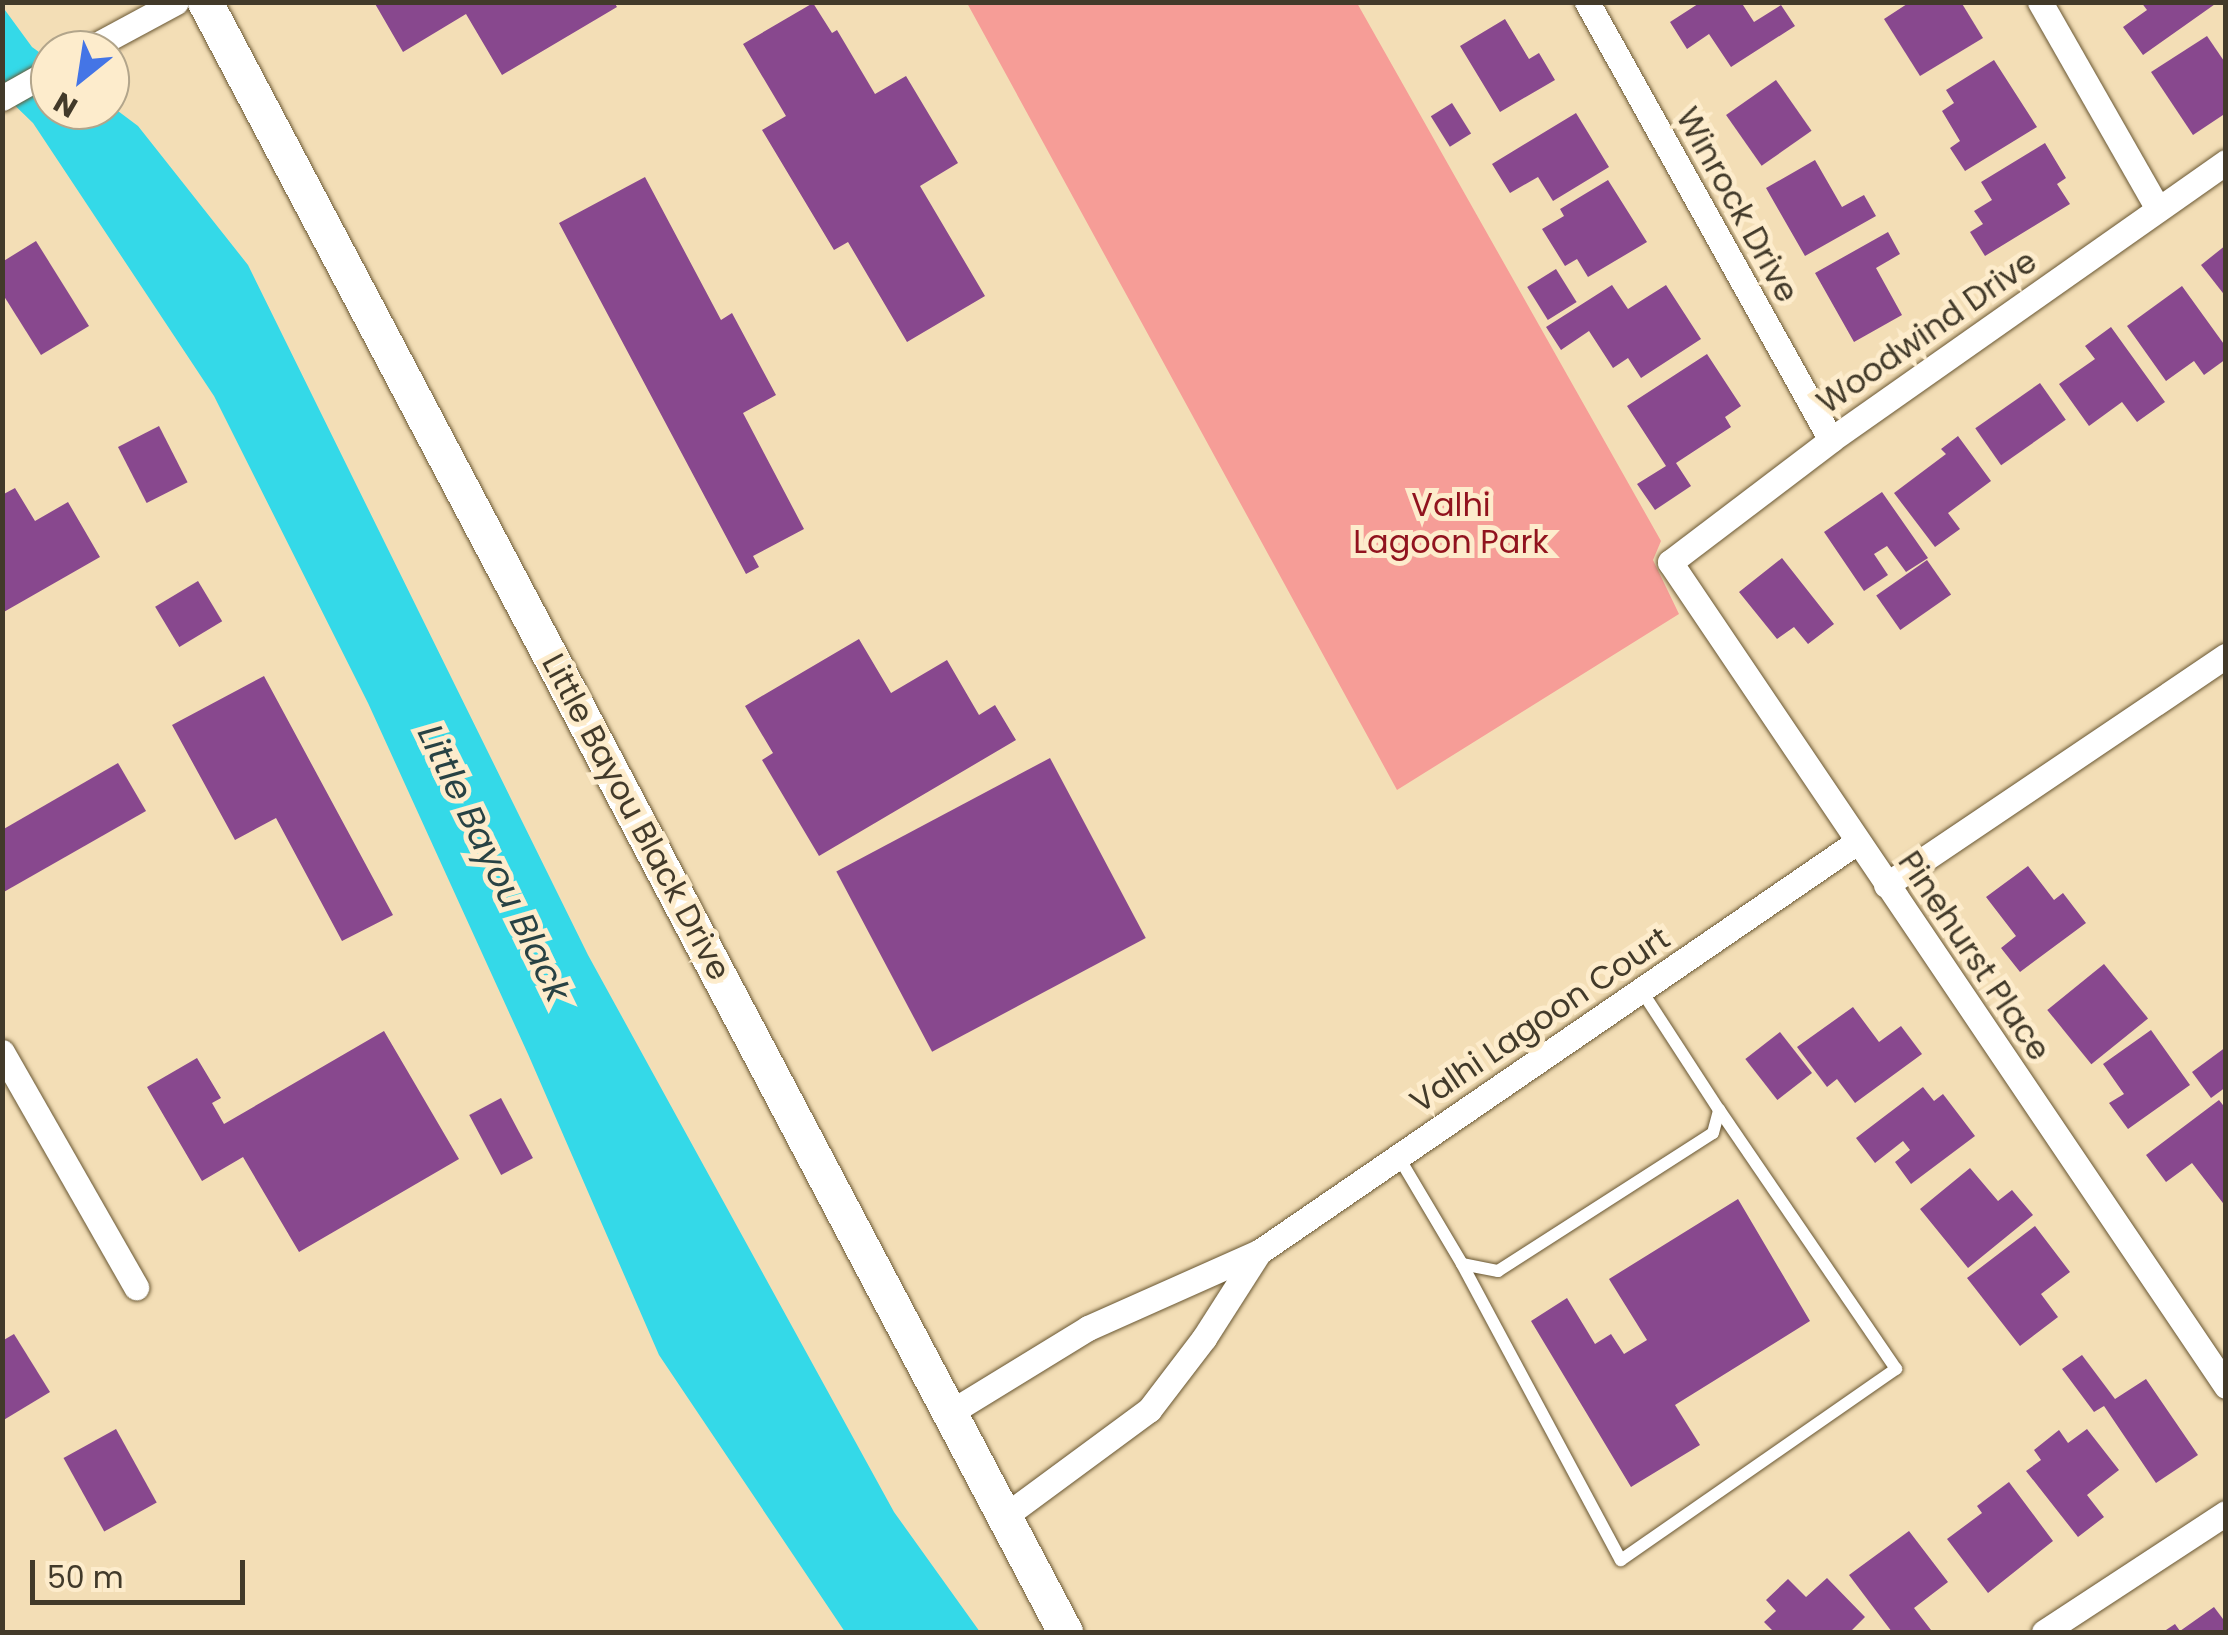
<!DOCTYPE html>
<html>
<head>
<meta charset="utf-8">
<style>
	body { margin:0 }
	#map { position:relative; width:2228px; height:1635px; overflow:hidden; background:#f3deb6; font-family:Poppins,sans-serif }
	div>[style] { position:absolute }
	.green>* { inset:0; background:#f69d97 }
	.water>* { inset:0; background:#34d9e8 }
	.building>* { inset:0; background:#88488e; transform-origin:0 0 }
	.roads { filter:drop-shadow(0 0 2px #695733) drop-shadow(0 0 2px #695733) }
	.service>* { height:12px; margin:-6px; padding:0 6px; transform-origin:6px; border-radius:6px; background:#fff }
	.minor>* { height:25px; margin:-12.5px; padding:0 12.5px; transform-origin:12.5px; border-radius:12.5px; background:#fff }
	.secondary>* { height:35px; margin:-17.5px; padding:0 17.5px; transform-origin:17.5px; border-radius:17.5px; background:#fff }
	span { translate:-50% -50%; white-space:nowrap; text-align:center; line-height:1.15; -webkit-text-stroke:10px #fdeccc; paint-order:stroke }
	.street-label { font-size:32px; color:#423a2a }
	.park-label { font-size:32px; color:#91131e }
	.water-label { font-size:35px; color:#284244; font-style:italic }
	.frame { position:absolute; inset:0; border:5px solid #423a2a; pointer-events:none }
	.north { position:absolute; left:30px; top:30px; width:100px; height:100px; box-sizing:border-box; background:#fdeccc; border:2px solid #b2a58b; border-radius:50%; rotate:210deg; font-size:28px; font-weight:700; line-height:40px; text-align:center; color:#423a2a }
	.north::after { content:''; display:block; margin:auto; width:35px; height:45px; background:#4475e6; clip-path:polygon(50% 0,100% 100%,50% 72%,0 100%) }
	.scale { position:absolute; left:30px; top:1560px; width:215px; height:45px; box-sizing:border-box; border:5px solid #423a2a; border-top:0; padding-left:12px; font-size:30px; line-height:35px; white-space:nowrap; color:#423a2a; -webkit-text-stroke:8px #fdeccc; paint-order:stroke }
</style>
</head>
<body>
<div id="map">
	<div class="green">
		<i style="clip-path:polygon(967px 3px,1357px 3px,1661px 541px,1653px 560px,1679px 614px,1397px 790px)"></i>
	</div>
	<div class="water">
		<i style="clip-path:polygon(2px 6px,32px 47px,50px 60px,50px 110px,110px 110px,110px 105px,138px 126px,248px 265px,588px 955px,894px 1512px,980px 1632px,845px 1632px,659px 1355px,528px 1054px,368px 703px,214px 396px,33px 123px,3px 94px)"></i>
	</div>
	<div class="building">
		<i style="clip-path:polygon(374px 2px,614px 2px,617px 7px,502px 75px,466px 14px,403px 52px)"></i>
		<i style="clip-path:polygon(1701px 2px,1741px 2px,1754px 22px,1781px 5px,1795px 26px,1731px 67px,1709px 34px,1687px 49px,1670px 22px)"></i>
		<i style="clip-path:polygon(1910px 2px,1961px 2px,1983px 38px,1920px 76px,1884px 19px)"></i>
		<i style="clip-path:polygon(2141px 2px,2218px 2px,2143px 55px,2123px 27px,2147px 10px)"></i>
		<i style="clip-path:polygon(813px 3px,832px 33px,837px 30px,875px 94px,906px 76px,958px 163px,920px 186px,985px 296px,907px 342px,848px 242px,834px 250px,762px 130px,786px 116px,743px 44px)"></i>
		<i style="clip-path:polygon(1505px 19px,1529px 59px,1539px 53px,1555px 80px,1500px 112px,1460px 46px)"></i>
		<i style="clip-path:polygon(2207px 36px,2226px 64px,2226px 113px,2193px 135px,2151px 72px)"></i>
		<i style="clip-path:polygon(1994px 60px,2037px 127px,1965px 171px,1950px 148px,1960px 141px,1942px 111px,1954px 103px,1946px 90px)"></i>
		<i style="left:1776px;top:80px;width:62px;height:61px;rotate:55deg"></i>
		<i style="left:1452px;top:103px;width:36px;height:25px;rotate:58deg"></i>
		<i style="clip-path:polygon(1576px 113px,1609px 167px,1553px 201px,1538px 177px,1510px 193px,1492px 164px)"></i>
		<i style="clip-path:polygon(2045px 143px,2066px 178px,2057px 184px,2070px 204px,1985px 256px,1970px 232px,1983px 224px,1974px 211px,1992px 200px,1981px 182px)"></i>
		<i style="clip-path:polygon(1815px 160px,1842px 207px,1864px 195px,1876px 216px,1805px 256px,1766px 188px)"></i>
		<i style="clip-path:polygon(645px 177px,721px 320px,732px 313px,776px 395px,743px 413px,804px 529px,753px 556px,759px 567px,746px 574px,559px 223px)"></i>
		<i style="clip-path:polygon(1608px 180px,1647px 242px,1588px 277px,1577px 259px,1565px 266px,1542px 229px,1564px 216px,1560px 209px)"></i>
		<i style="clip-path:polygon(1888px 232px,1900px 254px,1876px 268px,1902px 315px,1854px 342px,1815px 273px)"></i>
		<i style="clip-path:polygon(36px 241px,89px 326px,41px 355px,2px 293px,2px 262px)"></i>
		<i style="clip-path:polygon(2226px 245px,2226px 297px,2201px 265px)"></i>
		<i style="left:1556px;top:269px;width:39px;height:34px;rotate:58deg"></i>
		<i style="clip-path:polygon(1612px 285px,1628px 309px,1666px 285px,1701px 339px,1641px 378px,1628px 358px,1613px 368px,1589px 331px,1561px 350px,1546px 327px)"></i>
		<i style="clip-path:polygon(2182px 286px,2226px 347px,2226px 359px,2204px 375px,2194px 361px,2166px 381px,2127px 326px)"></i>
		<i style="clip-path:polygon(2111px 327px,2165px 402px,2137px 422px,2122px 402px,2089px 426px,2059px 384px,2095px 359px,2085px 346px)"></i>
		<i style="clip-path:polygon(1707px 354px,1741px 406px,1725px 417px,1731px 427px,1676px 463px,1691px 486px,1655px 510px,1637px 484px,1666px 466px,1627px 406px)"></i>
		<i style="left:2040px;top:383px;width:45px;height:79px;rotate:55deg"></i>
		<i style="left:159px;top:426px;width:63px;height:46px;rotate:63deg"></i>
		<i style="clip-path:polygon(1958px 436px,1991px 481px,1948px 513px,1960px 529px,1935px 547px,1894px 493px,1946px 454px,1941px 449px)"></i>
		<i style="clip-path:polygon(15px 488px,35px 521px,68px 502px,100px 557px,2px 613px,2px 495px)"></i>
		<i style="clip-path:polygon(1882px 492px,1928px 558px,1906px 572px,1887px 546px,1874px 554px,1888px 575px,1864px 591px,1824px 532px)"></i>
		<i style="clip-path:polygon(1782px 558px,1834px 624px,1808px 644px,1794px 627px,1777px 639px,1739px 592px)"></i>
		<i style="left:1927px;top:560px;width:42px;height:62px;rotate:55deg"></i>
		<i style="left:198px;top:581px;width:47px;height:50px;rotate:59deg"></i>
		<i style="clip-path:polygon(859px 639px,891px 693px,947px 660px,979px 715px,995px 705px,1016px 740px,819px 856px,762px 760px,773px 753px,745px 706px)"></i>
		<i style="clip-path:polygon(264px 676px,393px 915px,342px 941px,276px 818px,235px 840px,172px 725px)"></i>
		<i style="left:1050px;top:758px;width:204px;height:242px;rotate:62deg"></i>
		<i style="clip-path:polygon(118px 763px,146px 811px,2px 893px,2px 830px)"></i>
		<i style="clip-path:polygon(2028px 866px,2054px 900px,2063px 893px,2086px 923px,2020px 972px,2001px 948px,2016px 936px,1986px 897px)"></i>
		<i style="left:2104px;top:964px;width:70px;height:73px;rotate:51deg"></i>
		<i style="clip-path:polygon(1853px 1007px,1879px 1042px,1901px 1026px,1922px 1054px,1855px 1103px,1837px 1079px,1827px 1087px,1797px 1047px)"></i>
		<i style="clip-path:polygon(2151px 1030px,2190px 1085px,2128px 1129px,2109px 1103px,2124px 1094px,2103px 1064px)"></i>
		<i style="clip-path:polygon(384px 1031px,459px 1159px,299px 1252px,243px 1157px,202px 1181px,147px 1087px,197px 1058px,221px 1098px,212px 1103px,224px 1124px)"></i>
		<i style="left:1780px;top:1032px;width:52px;height:44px;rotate:52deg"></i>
		<i style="clip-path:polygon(2226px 1047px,2226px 1087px,2211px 1098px,2192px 1072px)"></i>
		<i style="clip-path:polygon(1923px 1087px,1934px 1101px,1943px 1094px,1975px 1136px,1911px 1184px,1895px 1162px,1910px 1150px,1903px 1141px,1875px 1163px,1856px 1138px)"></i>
		<i style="left:501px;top:1098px;width:68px;height:36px;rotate:62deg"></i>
		<i style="clip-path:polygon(2219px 1100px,2226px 1109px,2226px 1207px,2192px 1163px,2166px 1182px,2146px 1155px)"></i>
		<i style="clip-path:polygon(1970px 1168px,1998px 1201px,2012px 1190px,2033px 1215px,1968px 1268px,1920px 1209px)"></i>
		<i style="clip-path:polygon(1738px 1199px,1810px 1321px,1675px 1405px,1700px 1445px,1631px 1487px,1531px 1321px,1567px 1298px,1595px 1344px,1611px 1334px,1624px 1354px,1647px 1340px,1609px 1279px)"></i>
		<i style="clip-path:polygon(2035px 1226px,2070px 1272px,2041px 1294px,2058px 1317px,2020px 1346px,1967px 1278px)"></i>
		<i style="clip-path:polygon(14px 1334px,50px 1392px,2px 1421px,2px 1341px)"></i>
		<i style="clip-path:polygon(2082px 1355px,2115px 1399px,2146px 1379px,2198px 1455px,2156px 1483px,2104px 1406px,2094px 1412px,2062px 1369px)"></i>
		<i style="left:116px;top:1429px;width:84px;height:60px;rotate:61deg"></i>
		<i style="clip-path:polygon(2087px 1429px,2119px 1470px,2087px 1495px,2104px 1517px,2078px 1537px,2026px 1471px,2041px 1460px,2034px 1450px,2059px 1430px,2068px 1443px)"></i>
		<i style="clip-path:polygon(2009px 1482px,2053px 1541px,1988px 1593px,1947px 1539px,1982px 1513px,1977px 1506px)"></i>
		<i style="clip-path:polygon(1909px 1531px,1948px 1582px,1914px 1608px,1931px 1630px,1927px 1632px,1892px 1632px,1849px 1575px)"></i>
		<i style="clip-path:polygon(1827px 1578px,1865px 1617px,1850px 1632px,1774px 1632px,1764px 1622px,1776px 1611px,1766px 1600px,1788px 1579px,1806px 1597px)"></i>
		<i style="clip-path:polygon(2214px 1607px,2226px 1623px,2226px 1632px,2163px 1632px,2175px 1624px,2180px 1631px)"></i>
	</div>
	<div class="roads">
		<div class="service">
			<i style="left:1398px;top:1156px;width:126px;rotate:59.3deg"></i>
			<i style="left:1462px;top:1264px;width:37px;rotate:11deg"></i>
			<i style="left:1498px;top:1271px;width:255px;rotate:-32.7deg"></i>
			<i style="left:1713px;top:1133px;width:24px;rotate:-75deg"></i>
			<i style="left:1719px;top:1110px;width:143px;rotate:-123deg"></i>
			<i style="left:1462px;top:1264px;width:336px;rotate:61.8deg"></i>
			<i style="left:1621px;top:1560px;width:335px;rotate:-34.8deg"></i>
			<i style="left:1896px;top:1369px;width:314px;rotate:-124.3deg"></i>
		</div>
		<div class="minor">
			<i style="left:1587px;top:2px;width:501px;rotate:60.88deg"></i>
			<i style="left:2040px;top:2px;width:238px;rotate:60.3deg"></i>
			<i style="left:87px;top:50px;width:101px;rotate:-28.3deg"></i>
			<i style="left:2px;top:98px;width:55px;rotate:-29.4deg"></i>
			<i style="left:2226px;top:162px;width:483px;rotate:144.9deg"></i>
			<i style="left:1831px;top:440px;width:202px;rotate:142.8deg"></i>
			<i style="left:1670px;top:562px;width:994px;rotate:55.99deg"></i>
			<i style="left:1886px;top:885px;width:410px;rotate:-34deg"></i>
			<i style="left:2px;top:1052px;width:271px;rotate:60.3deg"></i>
			<i style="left:951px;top:1412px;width:161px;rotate:-31.5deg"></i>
			<i style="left:1088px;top:1328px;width:187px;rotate:-24deg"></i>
			<i style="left:1259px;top:1252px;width:725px;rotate:-34.44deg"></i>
			<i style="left:1005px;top:1516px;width:179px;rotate:-36.4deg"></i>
			<i style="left:1149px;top:1410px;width:91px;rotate:-52.6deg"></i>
			<i style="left:1204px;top:1338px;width:102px;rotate:-57.4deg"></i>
			<i style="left:2044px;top:1632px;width:217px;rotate:-33.2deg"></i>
		</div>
		<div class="secondary">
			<i style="left:205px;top:2px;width:1843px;rotate:62.18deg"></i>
		</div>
	</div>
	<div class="street-label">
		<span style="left:1737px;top:205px;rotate:61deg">Winrock Drive</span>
		<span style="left:1927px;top:332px;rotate:-35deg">Woodwind Drive</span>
		<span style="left:636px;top:817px;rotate:62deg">Little Bayou Black Drive</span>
		<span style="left:1974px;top:956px;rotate:56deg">Pinehurst Place</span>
		<span style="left:1540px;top:1020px;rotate:-34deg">Valhi Lagoon Court</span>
	</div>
	<div class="park-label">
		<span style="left:1451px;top:524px">Valhi<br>Lagoon Park</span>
	</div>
	<div class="water-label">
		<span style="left:494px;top:863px;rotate:64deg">Little Bayou Black</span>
	</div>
	<div class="frame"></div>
	<div class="north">N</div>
	<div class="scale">50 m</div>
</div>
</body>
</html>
